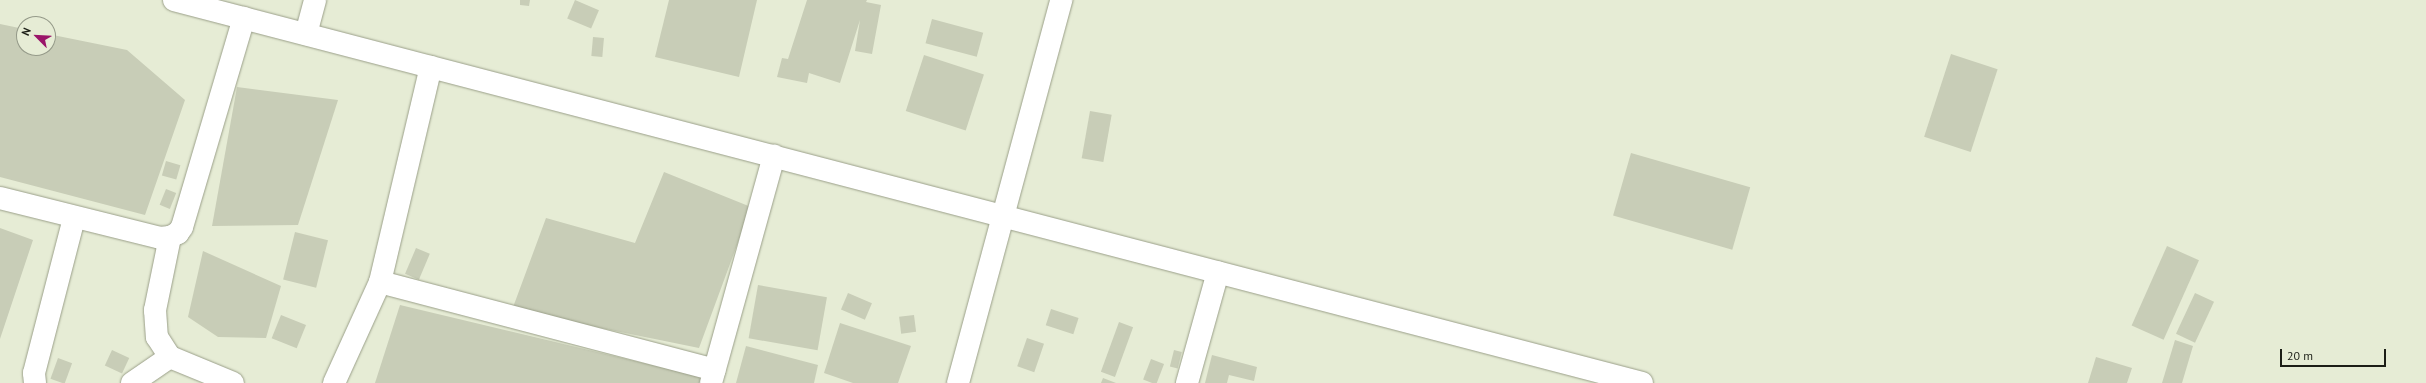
<!DOCTYPE html>
<html>
<head>
<meta charset="utf-8">
<style>
	body { margin:0 }
	#map { position:relative; width:2426px; height:383px; overflow:hidden; background:#e6ecd5; font-family:"PT Sans",sans-serif }
	div>[style] { position:absolute }
	.building>* { inset:0; background:#c8cdb7; transform-origin:0 0 }
	.roads { filter:drop-shadow(0 0 1px #9a9f89) drop-shadow(0 0 1px #9a9f89) }
	.minor>* { height:22px; margin:-11px; padding:0 11px; transform-origin:11px; border-radius:11px; background:#fff }
	.tertiary>* { height:22px; margin:-11px; padding:0 11px; transform-origin:11px; border-radius:11px; background:#fff }
	span { translate:-50% -50%; white-space:nowrap; text-align:center; line-height:1.15; -webkit-text-stroke:3px #e6ecd5; paint-order:stroke }
	.north { position:absolute; left:16px; top:16px; width:40px; height:40px; box-sizing:border-box; background:#e6ecd5; border:1px solid #959a89; border-radius:50%; rotate:294deg; font-size:11px; font-weight:700; line-height:16px; text-align:center; color:#1c1e16 }
	.north::after { content:''; display:block; margin:auto; width:14px; height:18px; background:#9a1569; clip-path:polygon(50% 0,100% 100%,50% 72%,0 100%) }
	.scale { position:absolute; left:2280px; top:349px; width:106px; height:18px; box-sizing:border-box; border:2px solid #1c1e16; border-top:0; padding-left:5px; font-size:12px; line-height:14px; white-space:nowrap; color:#1c1e16; -webkit-text-stroke:3px #e6ecd5; paint-order:stroke }
</style>
</head>
<body>
<div id="map">
	<div class="building">
		<i style="clip-path:polygon(520px 0,530px 0,529px 6px,520px 5px)"></i>
		<i style="left:575px;top:0;width:26px;height:20px;rotate:23deg"></i>
		<i style="clip-path:polygon(669px 0,757px 0,739px 77px,655px 57px)"></i>
		<i style="clip-path:polygon(807px 0,867px 0,866px 2px,881px 5px,872px 54px,855px 51px,860px 20px,840px 83px,809px 73px,807px 83px,777px 77px,782px 58px,788px 59px)"></i>
		<i style="left:932px;top:19px;width:53px;height:25px;rotate:15deg"></i>
		<i style="clip-path:polygon(0 24px,24px 29px,24px 48px,48px 48px,48px 34px,127px 50px,185px 100px,145px 215px,0 177px)"></i>
		<i style="left:593px;top:37px;width:11px;height:19px;rotate:5deg"></i>
		<i style="left:1951px;top:54px;width:49px;height:87px;rotate:18deg"></i>
		<i style="left:924px;top:55px;width:63px;height:59px;rotate:18deg"></i>
		<i style="clip-path:polygon(237px 87px,338px 100px,298px 225px,212px 226px)"></i>
		<i style="left:1090px;top:111px;width:22px;height:48px;rotate:10deg"></i>
		<i style="left:1631px;top:153px;width:124px;height:65px;rotate:16deg"></i>
		<i style="left:166px;top:161px;width:15px;height:15px;rotate:16deg"></i>
		<i style="clip-path:polygon(664px 172px,751px 207px,699px 348px,512px 310px,546px 218px,635px 243px)"></i>
		<i style="left:166px;top:189px;width:11px;height:17px;rotate:22deg"></i>
		<i style="clip-path:polygon(0 228px,33px 240px,0 339px)"></i>
		<i style="left:295px;top:232px;width:34px;height:49px;rotate:14deg"></i>
		<i style="left:2167px;top:246px;width:35px;height:87px;rotate:24deg"></i>
		<i style="left:416px;top:248px;width:15px;height:28px;rotate:23deg"></i>
		<i style="clip-path:polygon(203px 251px,281px 286px,266px 338px,218px 337px,188px 317px)"></i>
		<i style="left:758px;top:285px;width:70px;height:54px;rotate:10deg"></i>
		<i style="left:848px;top:293px;width:26px;height:18px;rotate:23deg"></i>
		<i style="left:2195px;top:293px;width:21px;height:45px;rotate:25deg"></i>
		<i style="clip-path:polygon(400px 305px,702px 377px,700px 383px,375px 383px)"></i>
		<i style="left:1051px;top:309px;width:29px;height:17px;rotate:18deg"></i>
		<i style="left:281px;top:315px;width:27px;height:25px;rotate:22deg"></i>
		<i style="left:914px;top:315px;width:17px;height:15px;rotate:83deg"></i>
		<i style="left:1119px;top:322px;width:15px;height:53px;rotate:20deg"></i>
		<i style="clip-path:polygon(840px 323px,911px 346px,898px 383px,853px 383px,824px 373px)"></i>
		<i style="left:1027px;top:338px;width:18px;height:30px;rotate:19deg"></i>
		<i style="clip-path:polygon(2175px 340px,2193px 346px,2182px 383px,2162px 383px)"></i>
		<i style="clip-path:polygon(746px 346px,818px 365px,814px 383px,736px 383px)"></i>
		<i style="left:112px;top:350px;width:19px;height:17px;rotate:25deg"></i>
		<i style="left:1174px;top:350px;width:8px;height:17px;rotate:14deg"></i>
		<i style="clip-path:polygon(1212px 355px,1257px 367px,1254px 381px,1229px 375px,1227px 383px,1205px 383px)"></i>
		<i style="clip-path:polygon(2096px 357px,2132px 368px,2127px 383px,2088px 383px)"></i>
		<i style="left:58px;top:358px;width:15px;height:22px;rotate:20deg"></i>
		<i style="left:1151px;top:359px;width:14px;height:22px;rotate:21deg"></i>
		<i style="clip-path:polygon(1103px 378px,1116px 383px,1101px 383px)"></i>
	</div>
	<div class="roads">
		<div class="minor">
			<i style="left:306px;top:34px;width:35px;rotate:-75deg"></i>
			<i style="left:0;top:198px;width:165px;rotate:14deg"></i>
			<i style="left:160px;top:238px;width:10px;rotate:-6deg"></i>
			<i style="left:170px;top:237px;width:9px;rotate:-27deg"></i>
			<i style="left:178px;top:233px;width:7px;rotate:-56deg"></i>
			<i style="left:182px;top:227px;width:218px;rotate:-73.5deg"></i>
			<i style="left:170px;top:237px;width:75px;rotate:101.6deg"></i>
			<i style="left:155px;top:310px;width:27px;rotate:86deg"></i>
			<i style="left:157px;top:337px;width:24px;rotate:57deg"></i>
			<i style="left:170px;top:357px;width:68px;rotate:22.4deg"></i>
			<i style="left:380px;top:282px;width:346px;rotate:14.7deg"></i>
			<i style="left:35px;top:383px;width:10px;rotate:-96deg"></i>
			<i style="left:34px;top:373px;width:160px;rotate:-75.5deg"></i>
			<i style="left:132px;top:383px;width:46px;rotate:-34.4deg"></i>
			<i style="left:334px;top:383px;width:111px;rotate:-65.5deg"></i>
			<i style="left:380px;top:282px;width:221px;rotate:-76.7deg"></i>
			<i style="left:711px;top:383px;width:236px;rotate:-74.5deg"></i>
			<i style="left:958px;top:383px;width:397px;rotate:-74.9deg"></i>
			<i style="left:1187px;top:383px;width:115px;rotate:-74.4deg"></i>
		</div>
		<div class="tertiary">
			<i style="left:174px;top:0;width:1517px;rotate:14.62deg"></i>
		</div>
	</div>
	<div class="north">N</div>
	<div class="scale">20 m</div>
</div>
</body>
</html>
